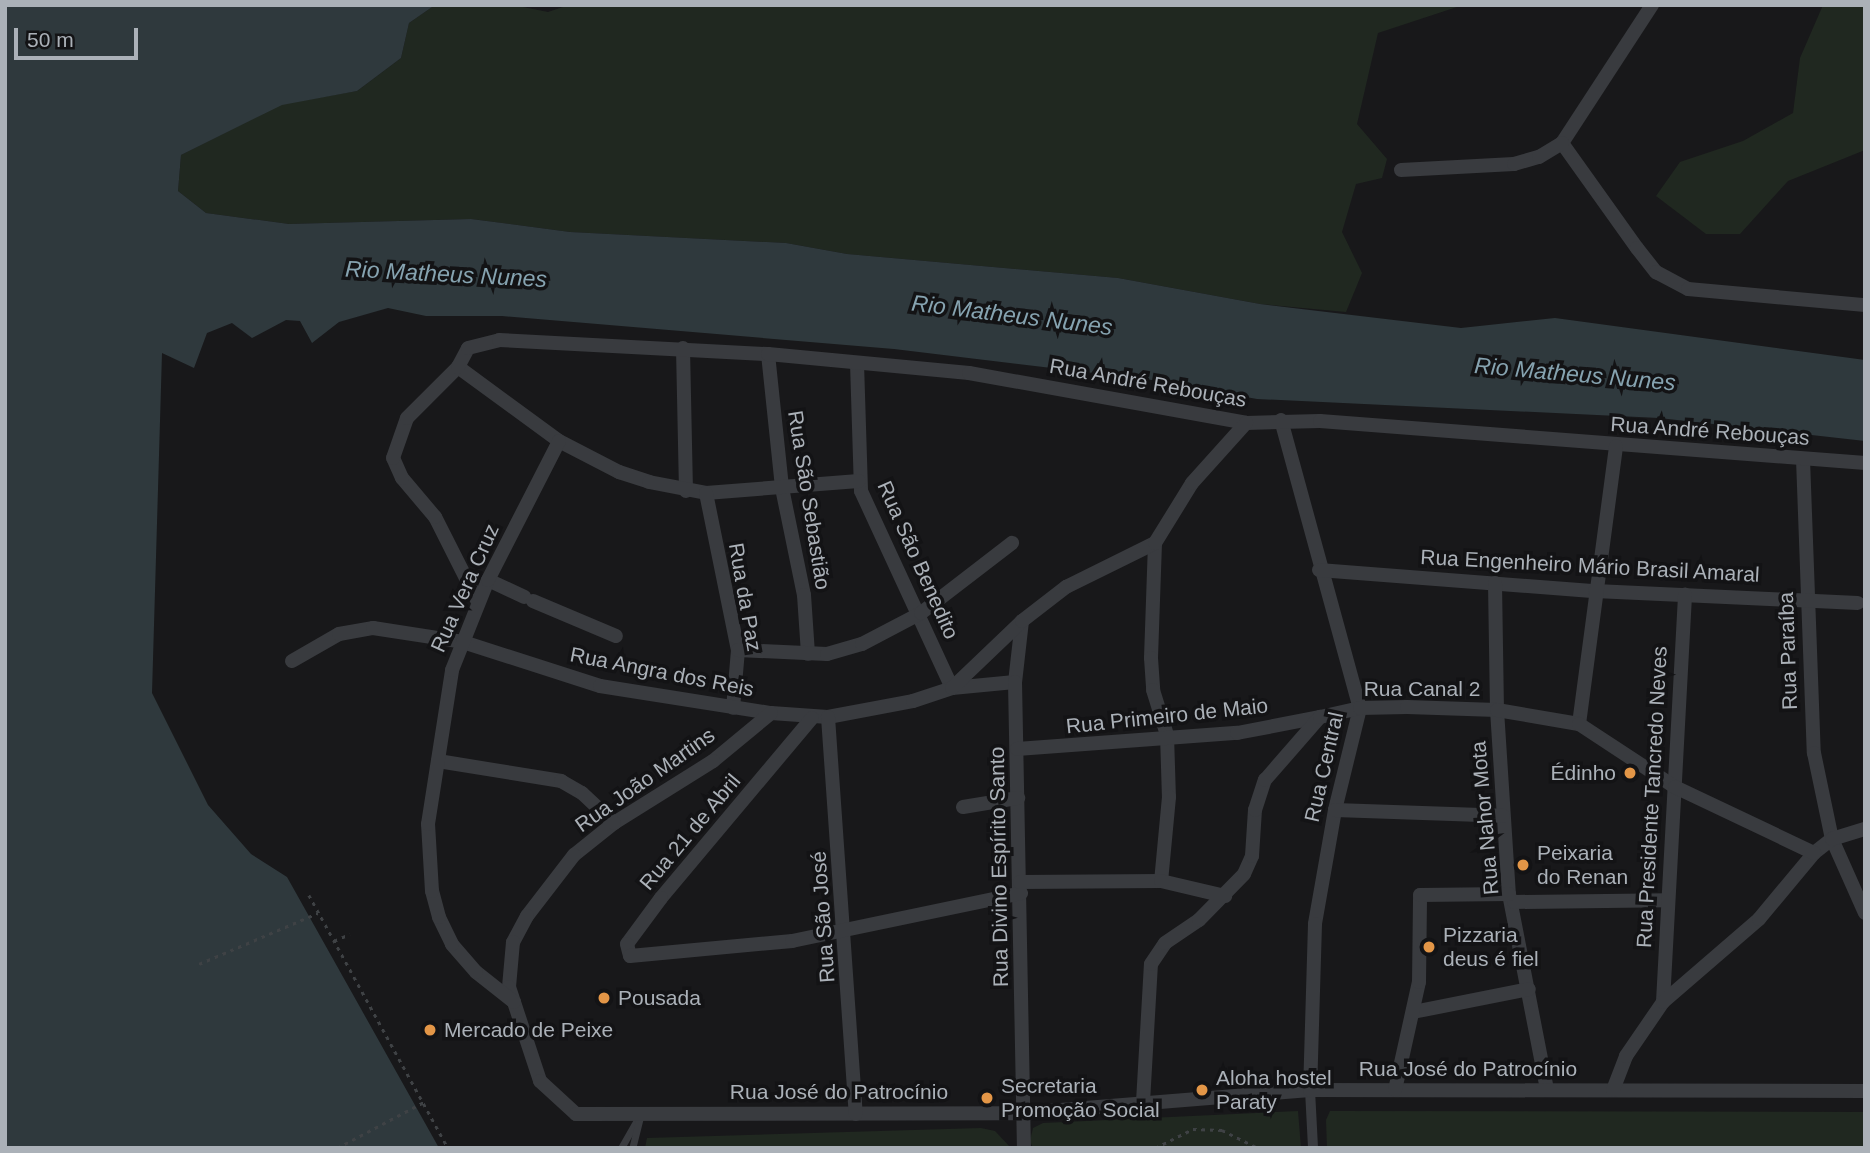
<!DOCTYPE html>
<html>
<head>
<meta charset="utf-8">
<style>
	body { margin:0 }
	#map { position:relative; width:1870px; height:1153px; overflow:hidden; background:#18181a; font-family:Arial,sans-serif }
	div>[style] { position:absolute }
	.green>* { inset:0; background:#202820 }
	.water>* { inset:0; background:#2f393d }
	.path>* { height:2.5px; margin-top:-1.25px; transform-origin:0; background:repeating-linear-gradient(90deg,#3f4245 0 3.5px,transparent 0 8.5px) }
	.service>* { height:7px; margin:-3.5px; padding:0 3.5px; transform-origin:3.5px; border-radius:3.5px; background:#393b3f }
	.pedestrian>* { height:10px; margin:-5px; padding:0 5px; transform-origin:5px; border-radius:5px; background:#393b3f }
	.minor>* { height:14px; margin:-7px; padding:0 7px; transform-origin:7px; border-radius:7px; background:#393b3f }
	.dots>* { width:19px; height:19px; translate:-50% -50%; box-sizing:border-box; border:4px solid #131315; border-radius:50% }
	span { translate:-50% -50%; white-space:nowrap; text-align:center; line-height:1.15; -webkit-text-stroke:7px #131315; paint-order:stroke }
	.street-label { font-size:21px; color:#abb1b8 }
	.poi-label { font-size:21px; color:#abb1b8 }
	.right { translate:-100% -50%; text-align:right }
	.left { translate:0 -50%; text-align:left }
	.water-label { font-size:23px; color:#86a3b0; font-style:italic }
	.frame { position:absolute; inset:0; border:7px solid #abb1b8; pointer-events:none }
	.scale { position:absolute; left:14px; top:28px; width:124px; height:32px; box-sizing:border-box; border:4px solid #abb1b8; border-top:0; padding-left:9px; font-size:21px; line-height:24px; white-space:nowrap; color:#abb1b8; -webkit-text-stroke:5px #131315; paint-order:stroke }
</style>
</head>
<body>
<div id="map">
	<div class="green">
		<i style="clip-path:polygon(435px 5px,513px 5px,548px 12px,569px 5px,1463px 5px,1378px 33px,1357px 124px,1387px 159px,1382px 178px,1356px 184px,1342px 232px,1362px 273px,1346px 312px,1260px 304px,1118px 278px,847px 254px,786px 243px,570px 232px,471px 219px,289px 224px,206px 213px,178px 191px,181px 155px,282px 104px,357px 91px,401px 58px,409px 23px)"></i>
		<i style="clip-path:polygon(1823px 5px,1865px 5px,1865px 150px,1788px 181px,1740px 234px,1706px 234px,1656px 196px,1680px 162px,1743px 141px,1793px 113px,1800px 58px)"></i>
		<i style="clip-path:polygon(1298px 1111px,1301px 1148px,1033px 1148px,1030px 1141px,1033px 1128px,1043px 1123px)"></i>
		<i style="clip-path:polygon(1330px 1111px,1865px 1112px,1865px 1148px,1327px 1148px,1326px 1120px)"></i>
		<i style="clip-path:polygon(981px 1128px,995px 1131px,1010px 1147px,645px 1148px,647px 1138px)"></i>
	</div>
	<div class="water">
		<i style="clip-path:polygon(5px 5px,435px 5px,409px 23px,401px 58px,357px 91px,282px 105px,181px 155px,178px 191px,206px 213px,289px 224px,471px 219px,570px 232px,786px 243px,847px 254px,1118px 278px,1260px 304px,1461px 328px,1555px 318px,1865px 360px,1865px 441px,1659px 418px,1257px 399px,1152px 380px,894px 349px,502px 316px,426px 316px,388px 308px,339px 322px,312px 343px,300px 321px,286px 320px,252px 338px,232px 323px,207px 333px,194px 368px,162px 353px,152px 693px,208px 805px,251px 854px,287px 877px,439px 1148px,5px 1148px)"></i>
	</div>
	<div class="path">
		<i style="left:309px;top:895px;width:289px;rotate:61.2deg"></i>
		<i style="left:334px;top:941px;width:17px;rotate:-24deg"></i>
		<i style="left:199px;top:964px;width:129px;rotate:-23.2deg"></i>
		<i style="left:337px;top:1148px;width:98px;rotate:-27.9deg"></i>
		<i style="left:1155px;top:1148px;width:42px;rotate:-26.6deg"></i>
		<i style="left:1193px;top:1129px;width:29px;rotate:2deg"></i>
		<i style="left:1222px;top:1130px;width:40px;rotate:26.6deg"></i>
	</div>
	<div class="service">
		<i style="left:621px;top:1148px;width:40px;rotate:-60.3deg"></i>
		<i style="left:641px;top:1113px;width:36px;rotate:104deg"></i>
	</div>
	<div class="pedestrian">
		<i style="left:1310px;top:1090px;width:58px;rotate:87deg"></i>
	</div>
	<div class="minor">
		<i style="left:1652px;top:5px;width:165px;rotate:123.1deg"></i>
		<i style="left:1562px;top:143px;width:129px;rotate:54.5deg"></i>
		<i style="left:1637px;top:248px;width:31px;rotate:52deg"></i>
		<i style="left:1656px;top:272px;width:36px;rotate:28deg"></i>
		<i style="left:1688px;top:289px;width:178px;rotate:5.2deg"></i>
		<i style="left:1401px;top:170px;width:113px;rotate:-3deg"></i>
		<i style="left:1514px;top:164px;width:26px;rotate:-16deg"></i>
		<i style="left:1539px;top:157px;width:27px;rotate:-31deg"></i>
		<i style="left:683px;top:348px;width:143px;rotate:88.8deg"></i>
		<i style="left:768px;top:354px;width:135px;rotate:84deg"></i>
		<i style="left:782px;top:488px;width:109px;rotate:78.4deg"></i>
		<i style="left:804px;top:595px;width:59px;rotate:86.1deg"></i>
		<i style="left:857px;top:363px;width:128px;rotate:88.2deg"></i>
		<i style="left:861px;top:491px;width:217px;rotate:65.2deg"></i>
		<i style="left:952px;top:688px;width:63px;rotate:-5.4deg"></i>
		<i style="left:458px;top:367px;width:125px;rotate:36.2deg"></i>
		<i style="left:559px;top:441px;width:68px;rotate:27.3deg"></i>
		<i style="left:619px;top:472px;width:32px;rotate:18deg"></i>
		<i style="left:649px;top:482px;width:58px;rotate:10.9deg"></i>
		<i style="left:706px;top:493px;width:153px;rotate:-4.5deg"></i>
		<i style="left:1281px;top:420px;width:299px;rotate:74.7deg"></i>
		<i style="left:1360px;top:708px;width:105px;rotate:103.8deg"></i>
		<i style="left:1335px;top:810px;width:116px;rotate:100deg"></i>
		<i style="left:1315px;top:924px;width:166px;rotate:91.7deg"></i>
		<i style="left:1803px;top:459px;width:294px;rotate:87.9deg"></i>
		<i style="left:1814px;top:753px;width:88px;rotate:78.2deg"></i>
		<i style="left:1832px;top:839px;width:81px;rotate:66deg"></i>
		<i style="left:706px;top:493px;width:160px;rotate:78.5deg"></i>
		<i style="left:738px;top:650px;width:58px;rotate:94.9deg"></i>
		<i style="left:1155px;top:543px;width:115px;rotate:92deg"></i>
		<i style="left:1151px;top:658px;width:32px;rotate:86deg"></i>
		<i style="left:1153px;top:690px;width:47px;rotate:72.7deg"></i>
		<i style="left:1167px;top:735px;width:62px;rotate:88.2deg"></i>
		<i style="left:1169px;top:797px;width:84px;rotate:95.4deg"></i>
		<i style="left:1319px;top:570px;width:277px;rotate:4.4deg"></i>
		<i style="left:1595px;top:591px;width:263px;rotate:2.6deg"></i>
		<i style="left:488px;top:580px;width:40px;rotate:25deg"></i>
		<i style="left:1495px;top:583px;width:127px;rotate:89.1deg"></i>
		<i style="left:1497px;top:710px;width:184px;rotate:86.3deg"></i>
		<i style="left:1509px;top:894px;width:199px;rotate:79deg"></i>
		<i style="left:533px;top:601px;width:90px;rotate:22.9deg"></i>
		<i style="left:478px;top:602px;width:95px;rotate:-116.8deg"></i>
		<i style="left:435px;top:517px;width:51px;rotate:-130.2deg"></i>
		<i style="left:402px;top:478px;width:22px;rotate:-114deg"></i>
		<i style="left:393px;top:458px;width:42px;rotate:-70.7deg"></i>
		<i style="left:407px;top:418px;width:72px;rotate:-45deg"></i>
		<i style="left:458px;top:367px;width:21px;rotate:-62deg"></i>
		<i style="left:468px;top:348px;width:32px;rotate:-14deg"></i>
		<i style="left:499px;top:340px;width:269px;rotate:3deg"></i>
		<i style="left:768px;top:354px;width:202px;rotate:5.4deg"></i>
		<i style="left:969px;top:373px;width:281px;rotate:10.2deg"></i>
		<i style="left:1246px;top:423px;width:74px;rotate:-1.5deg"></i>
		<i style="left:1320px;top:421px;width:547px;rotate:4.41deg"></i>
		<i style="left:1022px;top:621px;width:61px;rotate:96.5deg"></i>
		<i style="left:1015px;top:682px;width:466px;rotate:88.9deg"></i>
		<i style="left:738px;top:650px;width:89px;rotate:2.6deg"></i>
		<i style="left:827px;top:654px;width:36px;rotate:-16deg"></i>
		<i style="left:862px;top:644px;width:67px;rotate:-27.7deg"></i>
		<i style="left:921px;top:613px;width:115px;rotate:-37.6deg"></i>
		<i style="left:292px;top:661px;width:54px;rotate:-29.9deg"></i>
		<i style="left:339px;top:634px;width:35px;rotate:-10deg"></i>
		<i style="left:373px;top:628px;width:91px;rotate:8.8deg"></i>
		<i style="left:463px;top:642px;width:144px;rotate:17.8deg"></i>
		<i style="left:600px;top:686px;width:173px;rotate:9deg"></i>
		<i style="left:771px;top:713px;width:57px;rotate:4deg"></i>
		<i style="left:828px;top:717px;width:86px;rotate:-10.7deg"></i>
		<i style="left:913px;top:701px;width:41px;rotate:-18.4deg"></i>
		<i style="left:952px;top:688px;width:97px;rotate:-43.7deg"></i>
		<i style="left:1022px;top:621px;width:56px;rotate:-37.7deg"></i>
		<i style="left:1066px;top:587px;width:99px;rotate:-26.3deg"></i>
		<i style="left:1155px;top:543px;width:70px;rotate:-58.3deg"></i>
		<i style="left:1192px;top:483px;width:81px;rotate:-48deg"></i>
		<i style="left:771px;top:713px;width:75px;rotate:140.4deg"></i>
		<i style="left:713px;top:761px;width:117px;rotate:147.9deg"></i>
		<i style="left:614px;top:823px;width:51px;rotate:141.3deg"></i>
		<i style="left:574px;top:855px;width:77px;rotate:127.6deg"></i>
		<i style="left:527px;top:916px;width:30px;rotate:118deg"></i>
		<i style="left:513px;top:942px;width:45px;rotate:95.1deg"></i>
		<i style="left:509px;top:987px;width:99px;rotate:71.7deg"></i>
		<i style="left:540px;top:1081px;width:49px;rotate:42.5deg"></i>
		<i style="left:576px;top:1114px;width:447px;rotate:-0.1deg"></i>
		<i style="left:1023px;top:1113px;width:288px;rotate:-4.6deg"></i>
		<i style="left:1310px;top:1090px;width:555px;rotate:0.1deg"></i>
		<i style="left:828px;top:717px;width:398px;rotate:86deg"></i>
		<i style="left:812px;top:718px;width:235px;rotate:130deg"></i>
		<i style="left:661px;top:898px;width:57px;rotate:126.5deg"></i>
		<i style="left:627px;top:944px;width:12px;rotate:76deg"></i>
		<i style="left:630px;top:956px;width:163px;rotate:-5.3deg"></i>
		<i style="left:792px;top:941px;width:234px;rotate:-11.8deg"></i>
		<i style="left:1579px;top:724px;width:280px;rotate:-82.4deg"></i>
		<i style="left:1017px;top:749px;width:221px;rotate:-4.2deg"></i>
		<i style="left:1237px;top:733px;width:85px;rotate:-10.9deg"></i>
		<i style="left:438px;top:761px;width:125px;rotate:9.2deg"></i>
		<i style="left:561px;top:781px;width:24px;rotate:30deg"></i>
		<i style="left:582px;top:793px;width:44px;rotate:43.2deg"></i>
		<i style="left:963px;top:807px;width:56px;rotate:-9.3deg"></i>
		<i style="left:1335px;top:810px;width:168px;rotate:2deg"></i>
		<i style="left:1020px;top:882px;width:141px;rotate:-0.4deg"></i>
		<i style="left:1161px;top:881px;width:66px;rotate:13.2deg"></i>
		<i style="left:1514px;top:902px;width:153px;rotate:-0.7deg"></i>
		<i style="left:514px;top:1002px;width:48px;rotate:-141.7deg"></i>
		<i style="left:476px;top:972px;width:37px;rotate:-131deg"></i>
		<i style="left:452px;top:944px;width:30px;rotate:-116deg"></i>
		<i style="left:439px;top:917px;width:27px;rotate:-105deg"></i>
		<i style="left:432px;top:891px;width:67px;rotate:-93.4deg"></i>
		<i style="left:428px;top:824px;width:156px;rotate:-81.1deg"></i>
		<i style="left:452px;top:670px;width:97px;rotate:-68.2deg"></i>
		<i style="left:488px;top:580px;width:156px;rotate:-62.9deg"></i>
		<i style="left:1663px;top:1002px;width:408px;rotate:-86.9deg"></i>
		<i style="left:1413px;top:1012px;width:118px;rotate:-11.2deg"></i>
		<i style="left:1395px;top:1090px;width:111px;rotate:-77.5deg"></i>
		<i style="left:1419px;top:982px;width:87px;rotate:-89.3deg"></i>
		<i style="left:1420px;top:895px;width:89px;rotate:-0.6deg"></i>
		<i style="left:1613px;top:1090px;width:36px;rotate:-69deg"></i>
		<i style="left:1626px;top:1056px;width:65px;rotate:-55.6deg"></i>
		<i style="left:1663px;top:1002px;width:127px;rotate:-40.8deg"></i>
		<i style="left:1759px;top:919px;width:86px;rotate:-50.2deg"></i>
		<i style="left:1814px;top:853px;width:23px;rotate:-38deg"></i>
		<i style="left:1832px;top:839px;width:34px;rotate:-17deg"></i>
		<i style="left:1143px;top:1102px;width:138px;rotate:-86.7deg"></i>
		<i style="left:1151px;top:964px;width:25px;rotate:-56deg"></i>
		<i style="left:1165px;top:943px;width:41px;rotate:-34.1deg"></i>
		<i style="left:1199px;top:920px;width:64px;rotate:-45.6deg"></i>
		<i style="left:1244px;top:874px;width:20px;rotate:-66deg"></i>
		<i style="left:1252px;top:856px;width:46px;rotate:-86.3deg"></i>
		<i style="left:1255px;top:810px;width:32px;rotate:-72deg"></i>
		<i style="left:1265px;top:780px;width:84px;rotate:-48.9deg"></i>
		<i style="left:1320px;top:717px;width:41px;rotate:-12.7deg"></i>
		<i style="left:1360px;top:708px;width:47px;rotate:-1.2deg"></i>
		<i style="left:1407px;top:707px;width:90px;rotate:1.9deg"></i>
		<i style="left:1497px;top:710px;width:83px;rotate:9.7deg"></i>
		<i style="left:1579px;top:724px;width:115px;rotate:33.3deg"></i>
		<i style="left:1675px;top:787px;width:154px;rotate:25.4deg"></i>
	</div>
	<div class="dots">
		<i style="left:1630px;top:773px;background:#e39647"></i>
		<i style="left:1523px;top:865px;background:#e39647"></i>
		<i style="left:1429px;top:947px;background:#e39647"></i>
		<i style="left:604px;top:998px;background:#e39647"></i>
		<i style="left:430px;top:1030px;background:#e39647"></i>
		<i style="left:1202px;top:1090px;background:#e39647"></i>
		<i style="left:987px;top:1098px;background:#e39647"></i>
	</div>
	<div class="street-label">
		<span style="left:1148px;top:383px;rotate:10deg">Rua André Rebouças</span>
		<span style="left:1710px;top:431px;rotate:4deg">Rua André Rebouças</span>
		<span style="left:809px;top:500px;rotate:81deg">Rua São Sebastião</span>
		<span style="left:918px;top:560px;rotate:66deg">Rua São Benedito</span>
		<span style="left:1590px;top:566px;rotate:3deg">Rua Engenheiro Mário Brasil Amaral</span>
		<span style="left:465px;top:588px;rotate:-66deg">Rua Vera Cruz</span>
		<span style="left:745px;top:597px;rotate:80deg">Rua da Paz</span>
		<span style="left:1788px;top:651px;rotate:-92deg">Rua Paraíba</span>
		<span style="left:662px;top:672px;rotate:11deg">Rua Angra dos Reis</span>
		<span style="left:1422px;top:689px">Rua Canal 2</span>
		<span style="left:1167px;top:716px;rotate:-6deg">Rua Primeiro de Maio</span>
		<span style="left:1324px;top:767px;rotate:-77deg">Rua Central</span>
		<span style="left:645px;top:780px;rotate:-35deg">Rua João Martins</span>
		<span style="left:1652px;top:797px;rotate:-87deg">Rua Presidente Tancredo Neves</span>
		<span style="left:1485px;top:818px;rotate:-95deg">Rua Nahor Mota</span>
		<span style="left:690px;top:832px;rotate:-50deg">Rua 21 de Abril</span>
		<span style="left:999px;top:867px;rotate:-91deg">Rua Divino Espírito Santo</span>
		<span style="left:823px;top:917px;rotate:-94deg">Rua São José</span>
		<span style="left:1468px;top:1069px">Rua José do Patrocínio</span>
		<span style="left:839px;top:1092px">Rua José do Patrocínio</span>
	</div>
	<div class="poi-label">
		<span class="right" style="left:1616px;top:773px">Édinho</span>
		<span class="left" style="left:1537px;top:865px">Peixaria<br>do Renan</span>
		<span class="left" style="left:1443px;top:947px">Pizzaria<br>deus é fiel</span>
		<span class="left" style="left:618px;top:998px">Pousada</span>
		<span class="left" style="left:444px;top:1030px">Mercado de Peixe</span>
		<span class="left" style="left:1216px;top:1090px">Aloha hostel<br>Paraty</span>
		<span class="left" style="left:1001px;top:1098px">Secretaria<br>Promoção Social</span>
	</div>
	<div class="water-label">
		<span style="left:446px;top:274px;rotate:3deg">Rio Matheus Nunes</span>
		<span style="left:1012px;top:315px;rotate:7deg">Rio Matheus Nunes</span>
		<span style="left:1575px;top:374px;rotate:5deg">Rio Matheus Nunes</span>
	</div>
	<div class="frame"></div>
	<div class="scale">50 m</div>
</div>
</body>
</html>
